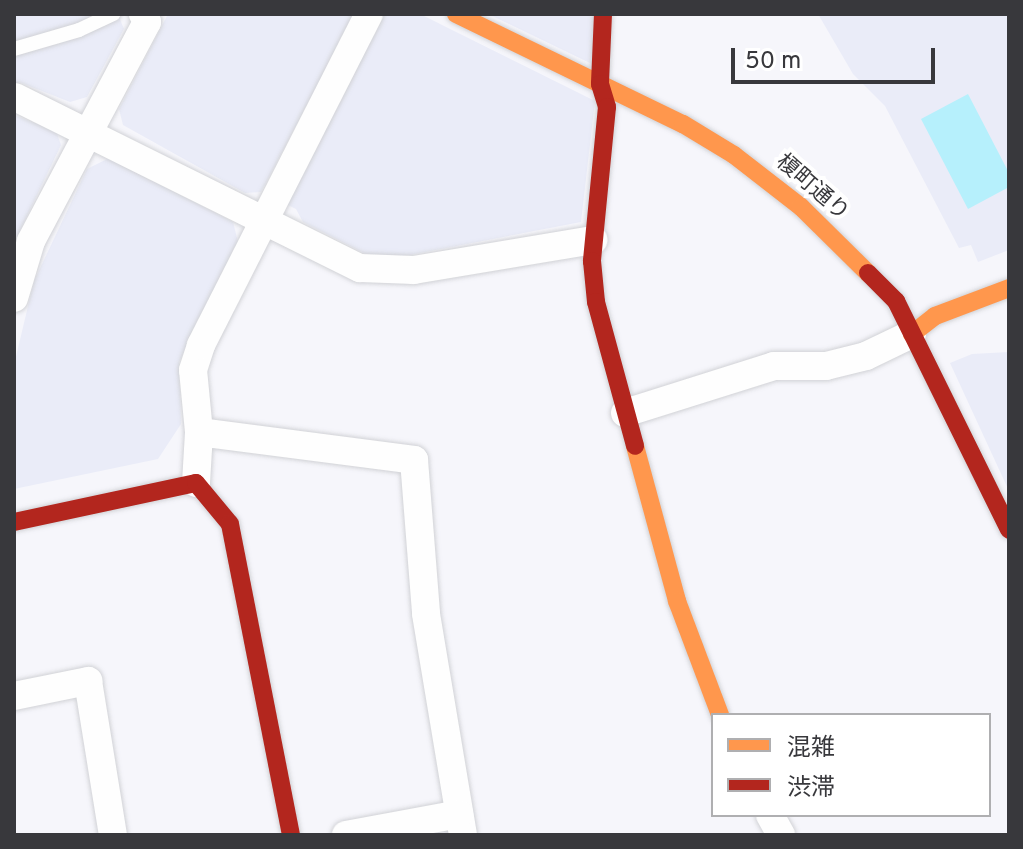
<!DOCTYPE html>
<html>
<head>
<meta charset="utf-8">
<style>
	body { margin:0 }
	#map { position:relative; width:1023px; height:849px; overflow:hidden; background:#f6f6fb; font-family:Overpass,"Noto Sans JP",sans-serif }
	div>[style] { position:absolute }
	.built>* { inset:0; background:#eaecf8 }
	.water>* { inset:0; background:#b6f0fc }
	.roads { filter:drop-shadow(0 0 2px #d1d2d6) drop-shadow(0 0 2px #d1d2d6) }
	.lane>* { height:14px; margin:-7px; padding:0 7px; transform-origin:7px; border-radius:7px; background:#fefefe }
	.street>* { height:28px; margin:-14px; padding:0 14px; transform-origin:14px; border-radius:14px; background:#fefefe }
	.slow>* { height:18px; margin:-9px; padding:0 9px; transform-origin:9px; border-radius:9px; background:#ff974d }
	.jam>* { height:18px; margin:-9px; padding:0 9px; transform-origin:9px; border-radius:9px; background:#b3261e }
	span { translate:-50% -50%; white-space:nowrap; text-align:center; line-height:1.15; -webkit-text-stroke:8px #fff; paint-order:stroke }
	.street-label { font-size:22px; color:#38383c }
	.frame { position:absolute; inset:0; border:16px solid #38383c; pointer-events:none }
	.legend { position:absolute; left:711px; top:713px; width:280px; height:104px; box-sizing:border-box; background:#fff; border:2px solid #afafb1; margin:0; padding:10px 14px; list-style:none; font-size:24px; color:#38383c }
	.legend li { display:flex; align-items:center; gap:16px; height:40px }
	.legend b { width:40px; border:2px solid #afafb1 }
	.scale { position:absolute; left:731px; top:48px; width:204px; height:36px; box-sizing:border-box; border:4px solid #38383c; border-top:0; padding-left:10px; font-size:24px; line-height:28px; white-space:nowrap; color:#38383c; -webkit-text-stroke:6px #fff; paint-order:stroke }
</style>
</head>
<body>
<div id="map">
	<div class="built">
		<i style="clip-path:polygon(14px 14px,97px 14px,71px 28px,14px 44px)"></i>
		<i style="clip-path:polygon(168px 14px,355px 14px,261px 192px,245px 193px,123px 125px,119px 109px)"></i>
		<i style="clip-path:polygon(383px 14px,420px 14px,595px 101px,581px 222px,399px 257px,366px 254px,303px 222px,296px 209px,286px 204px)"></i>
		<i style="clip-path:polygon(488px 14px,597px 14px,594px 65px)"></i>
		<i style="clip-path:polygon(818px 14px,1009px 14px,1009px 250px,978px 262px,971px 245px,959px 248px,885px 106px,853px 74px)"></i>
		<i style="clip-path:polygon(119px 17px,124px 29px,87px 97px,70px 102px,19px 82px,14px 105px,14px 55px)"></i>
		<i style="clip-path:polygon(14px 115px,56px 131px,61px 145px,14px 243px)"></i>
		<i style="clip-path:polygon(109px 158px,233px 222px,238px 242px,179px 362px,181px 424px,158px 459px,14px 489px,14px 365px,34px 281px,87px 169px)"></i>
		<i style="clip-path:polygon(1009px 352px,1009px 491px,950px 363px,972px 354px)"></i>
	</div>
	<div class="water">
		<i style="clip-path:polygon(968px 94px,1009px 173px,1009px 187px,968px 209px,921px 119px)"></i>
	</div>
	<div class="roads">
		<div class="lane">
			<i style="left:14px;top:49px;width:68px;rotate:-16.3deg"></i>
			<i style="left:79px;top:30px;width:38px;rotate:-25deg"></i>
		</div>
		<div class="street">
			<i style="left:15px;top:97px;width:385px;rotate:26.4deg"></i>
			<i style="left:360px;top:268px;width:54px;rotate:2.1deg"></i>
			<i style="left:414px;top:270px;width:182px;rotate:-9.5deg"></i>
			<i style="left:14px;top:298px;width:59px;rotate:-73.4deg"></i>
			<i style="left:31px;top:241px;width:248px;rotate:-62.1deg"></i>
			<i style="left:147px;top:22px;width:9px;rotate:-117deg"></i>
			<i style="left:625px;top:413px;width:156px;rotate:-17.5deg"></i>
			<i style="left:774px;top:366px;width:52px"></i>
			<i style="left:826px;top:366px;width:41px;rotate:-14deg"></i>
			<i style="left:866px;top:356px;width:51px;rotate:-25.6deg"></i>
			<i style="left:199px;top:432px;width:217px;rotate:7.4deg"></i>
			<i style="left:414px;top:460px;width:154px;rotate:85.5deg"></i>
			<i style="left:426px;top:614px;width:224px;rotate:80.5deg"></i>
			<i style="left:196px;top:483px;width:51px;rotate:-86.6deg"></i>
			<i style="left:199px;top:432px;width:62px;rotate:-95.5deg"></i>
			<i style="left:193px;top:370px;width:26px;rotate:-72deg"></i>
			<i style="left:201px;top:345px;width:371px;rotate:-63.1deg"></i>
			<i style="left:14px;top:696px;width:76px;rotate:-11.5deg"></i>
			<i style="left:88px;top:681px;width:156px;rotate:80.8deg"></i>
			<i style="left:770px;top:815px;width:23px;rotate:61deg"></i>
			<i style="left:346px;top:835px;width:115px;rotate:-10.5deg"></i>
		</div>
		<div class="slow">
			<i style="left:456px;top:14px;width:252px;rotate:25.9deg"></i>
			<i style="left:683px;top:124px;width:60px;rotate:31.3deg"></i>
			<i style="left:734px;top:155px;width:85px;rotate:37.8deg"></i>
			<i style="left:801px;top:207px;width:94px;rotate:44.6deg"></i>
			<i style="left:912px;top:334px;width:29px;rotate:-38deg"></i>
			<i style="left:935px;top:316px;width:79px;rotate:-20.7deg"></i>
			<i style="left:635px;top:446px;width:161px;rotate:74.8deg"></i>
			<i style="left:677px;top:601px;width:122px;rotate:69.3deg"></i>
		</div>
		<div class="jam">
			<i style="left:603px;top:14px;width:70px;rotate:92.5deg"></i>
			<i style="left:600px;top:84px;width:24px;rotate:73deg"></i>
			<i style="left:607px;top:107px;width:155px;rotate:95.6deg"></i>
			<i style="left:592px;top:261px;width:41px;rotate:84.4deg"></i>
			<i style="left:596px;top:302px;width:149px;rotate:74.8deg"></i>
			<i style="left:868px;top:273px;width:40px;rotate:45deg"></i>
			<i style="left:896px;top:301px;width:255px;rotate:63.7deg"></i>
			<i style="left:14px;top:522px;width:186px;rotate:-12.1deg"></i>
			<i style="left:196px;top:483px;width:53px;rotate:50.3deg"></i>
			<i style="left:230px;top:524px;width:317px;rotate:78.9deg"></i>
		</div>
	</div>
	<div class="street-label">
		<span style="left:812px;top:188px;rotate:41deg">榎町通り</span>
	</div>
	<div class="frame"></div>
	<ul class="legend">
	<li><b style="height:10px;background:#ff974d"></b>混雑</li>
	<li><b style="height:10px;background:#b3261e"></b>渋滞</li>
	</ul>
	<div class="scale">50 m</div>
</div>
</body>
</html>
